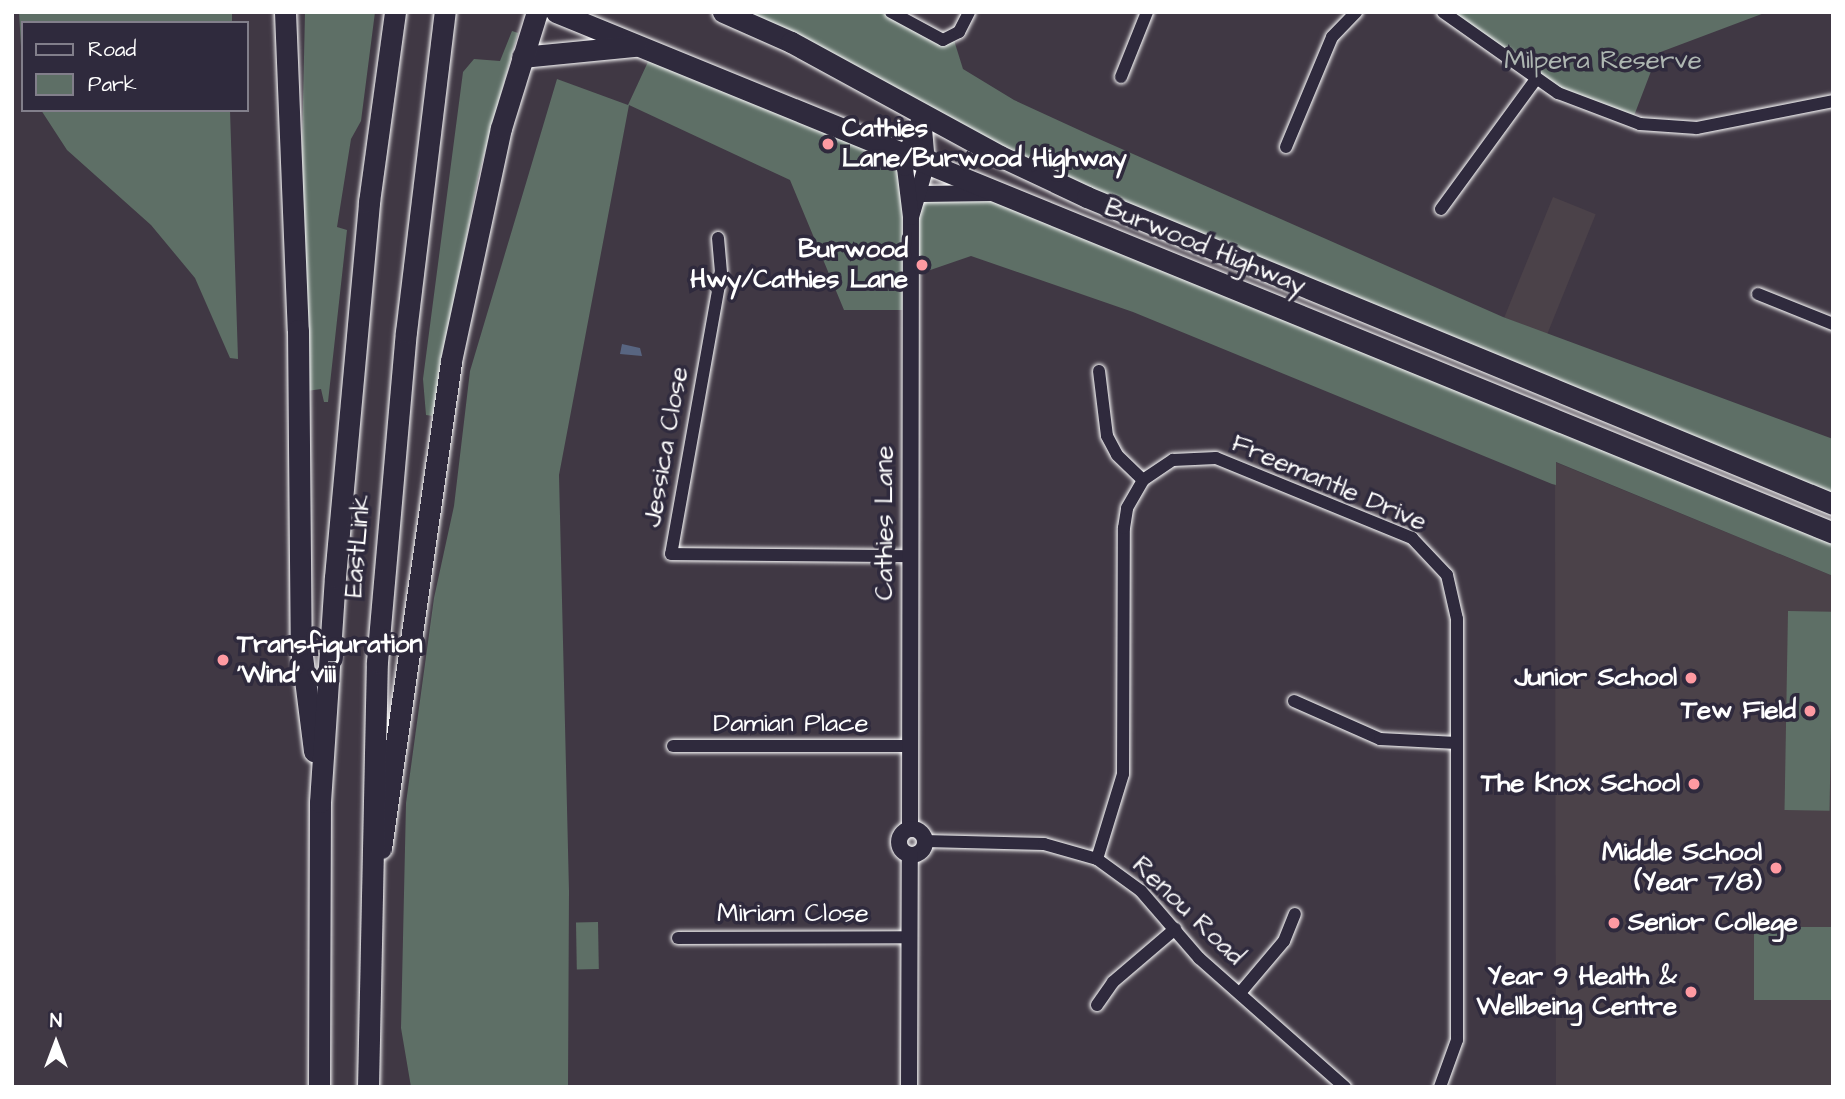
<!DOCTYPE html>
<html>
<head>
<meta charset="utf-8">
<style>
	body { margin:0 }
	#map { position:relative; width:1845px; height:1099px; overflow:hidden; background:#403844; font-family:"Architects Daughter",sans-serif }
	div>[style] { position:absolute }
	.built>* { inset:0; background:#4b4249; transform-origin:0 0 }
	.green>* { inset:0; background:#5e6f66; transform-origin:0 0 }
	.water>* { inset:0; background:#586581 }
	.roads { filter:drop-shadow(0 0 2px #fff) drop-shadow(0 0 2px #fff) }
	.street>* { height:12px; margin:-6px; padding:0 6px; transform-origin:6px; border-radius:6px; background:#2f2a3d }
	.secondary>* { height:16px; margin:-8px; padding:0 8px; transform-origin:8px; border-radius:8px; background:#2f2a3d }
	.secondary>.ring { margin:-8px; padding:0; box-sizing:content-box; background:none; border:16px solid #2f2a3d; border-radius:50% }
	.highway>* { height:21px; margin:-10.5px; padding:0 10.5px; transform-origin:10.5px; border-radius:10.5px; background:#2f2a3d }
	.dots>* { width:19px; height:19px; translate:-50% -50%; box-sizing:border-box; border:4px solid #2f2a3d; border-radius:50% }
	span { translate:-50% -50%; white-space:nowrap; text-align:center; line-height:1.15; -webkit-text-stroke:7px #2f2a3d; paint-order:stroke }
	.park-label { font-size:26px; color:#aeb7b2 }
	.poi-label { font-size:26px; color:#fff; font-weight:700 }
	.left { translate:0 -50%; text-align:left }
	.right { translate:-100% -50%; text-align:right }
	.street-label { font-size:26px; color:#fff }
	.frame { position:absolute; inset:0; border:14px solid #fff; pointer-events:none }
	.legend { position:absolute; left:21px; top:21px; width:228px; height:91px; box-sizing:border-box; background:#2f2a3d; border:2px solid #827f8b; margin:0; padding:9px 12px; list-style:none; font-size:21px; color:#fff }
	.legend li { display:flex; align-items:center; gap:14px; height:35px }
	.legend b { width:35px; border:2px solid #827f8b }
	.north { position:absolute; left:21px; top:1008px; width:70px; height:70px; -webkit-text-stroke:5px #2f2a3d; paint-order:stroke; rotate:0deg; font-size:19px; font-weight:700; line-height:28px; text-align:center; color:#fff }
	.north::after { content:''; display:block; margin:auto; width:24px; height:32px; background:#fff; clip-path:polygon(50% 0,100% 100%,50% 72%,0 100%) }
</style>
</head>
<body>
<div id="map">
	<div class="built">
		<i style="left:1553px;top:197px;width:46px;height:130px;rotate:22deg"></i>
		<i style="clip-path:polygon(1555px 462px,1833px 576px,1833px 1087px,1556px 1087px)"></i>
	</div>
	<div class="green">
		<i style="clip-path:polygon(19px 12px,232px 12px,232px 23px,23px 23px,23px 81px)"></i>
		<i style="clip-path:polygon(305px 12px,375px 12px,361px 121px,351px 139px,337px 227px,347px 230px,328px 402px,324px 402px,321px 389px,307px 391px,302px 148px)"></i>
		<i style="clip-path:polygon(723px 12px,891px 12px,953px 37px,963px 69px,1014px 100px,1090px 135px,1503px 317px,1833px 439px,1833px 504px,1087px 197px)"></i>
		<i style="clip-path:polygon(1443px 12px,1767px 12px,1658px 53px,1632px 121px,1582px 105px)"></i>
		<i style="clip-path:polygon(512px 31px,518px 33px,478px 177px,433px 416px,426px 415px,423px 379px,463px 72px,474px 59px,500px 61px)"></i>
		<i style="clip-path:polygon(653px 51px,906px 154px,905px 168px,922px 194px,999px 192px,1833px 533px,1833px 576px,1556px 462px,1556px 485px,1552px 484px,1133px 312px,971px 256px,910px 277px,910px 310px,844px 310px,790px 180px,629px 105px,559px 475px,569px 891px,568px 1087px,411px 1087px,401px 1028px,406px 803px,434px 598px,454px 506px,470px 371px,557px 79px,628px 105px)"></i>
		<i style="clip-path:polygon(41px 110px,230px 110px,238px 359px,230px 358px,195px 278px,151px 225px,67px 150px)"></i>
		<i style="left:1788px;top:611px;width:45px;height:199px;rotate:1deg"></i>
		<i style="left:598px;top:922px;width:47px;height:22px;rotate:89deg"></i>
		<i style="left:1754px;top:927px;width:79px;height:73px"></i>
	</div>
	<div class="water">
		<i style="clip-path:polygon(622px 344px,640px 348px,642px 356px,620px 354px)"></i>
	</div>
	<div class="roads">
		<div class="street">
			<i style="left:891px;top:12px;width:59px;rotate:28.3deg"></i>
			<i style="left:943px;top:40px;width:18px;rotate:-27deg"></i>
			<i style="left:959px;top:32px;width:22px;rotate:-63deg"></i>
			<i style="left:1443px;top:12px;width:141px;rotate:35.2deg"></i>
			<i style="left:1558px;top:93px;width:88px;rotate:20.7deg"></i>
			<i style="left:1640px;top:124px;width:57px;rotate:4deg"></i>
			<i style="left:1697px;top:128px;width:139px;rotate:-11.2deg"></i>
			<i style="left:1121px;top:77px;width:70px;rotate:-68.2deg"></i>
			<i style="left:1286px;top:147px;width:119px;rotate:-67.3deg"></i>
			<i style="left:1332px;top:37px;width:35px;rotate:-46deg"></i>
			<i style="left:1441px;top:209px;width:161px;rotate:-53.8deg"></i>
			<i style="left:718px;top:238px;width:36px;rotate:85deg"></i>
			<i style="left:721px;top:274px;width:284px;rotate:100.1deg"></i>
			<i style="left:671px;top:554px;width:238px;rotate:0.5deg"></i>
			<i style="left:1758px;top:294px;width:81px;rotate:21.8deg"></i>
			<i style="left:1099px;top:371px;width:65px;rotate:83deg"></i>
			<i style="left:1107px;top:436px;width:21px;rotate:62deg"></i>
			<i style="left:1117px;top:455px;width:36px;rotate:44deg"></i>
			<i style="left:1294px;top:701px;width:94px;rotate:23.8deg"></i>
			<i style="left:1380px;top:739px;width:77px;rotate:3deg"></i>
			<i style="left:673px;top:746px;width:236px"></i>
			<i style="left:925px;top:841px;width:119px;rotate:1.4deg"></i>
			<i style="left:1044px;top:844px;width:55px;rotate:15.8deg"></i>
			<i style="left:1097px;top:859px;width:54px;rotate:36deg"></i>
			<i style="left:1141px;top:891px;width:89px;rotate:49.1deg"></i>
			<i style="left:1199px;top:958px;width:195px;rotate:41.5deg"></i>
			<i style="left:1097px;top:859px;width:89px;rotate:-73deg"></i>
			<i style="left:1123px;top:774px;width:246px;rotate:-89.8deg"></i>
			<i style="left:1124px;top:528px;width:20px;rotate:-81deg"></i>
			<i style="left:1127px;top:508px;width:32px;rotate:-60deg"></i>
			<i style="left:1143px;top:480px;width:36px;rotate:-34deg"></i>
			<i style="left:1173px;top:460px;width:43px;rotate:-2.7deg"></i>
			<i style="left:1216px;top:458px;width:212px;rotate:22.2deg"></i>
			<i style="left:1412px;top:538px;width:51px;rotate:46.6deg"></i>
			<i style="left:1447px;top:575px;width:45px;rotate:77.2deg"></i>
			<i style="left:1457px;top:619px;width:421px;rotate:90deg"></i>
			<i style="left:1457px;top:1040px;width:50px;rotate:109.9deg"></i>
			<i style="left:678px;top:938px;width:230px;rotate:-0.2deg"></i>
			<i style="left:1240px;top:993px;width:68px;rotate:-49.8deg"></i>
			<i style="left:1284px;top:941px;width:29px;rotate:-68deg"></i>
			<i style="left:1097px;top:1005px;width:28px;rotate:-55deg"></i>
			<i style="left:1113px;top:982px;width:82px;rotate:-40.5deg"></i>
		</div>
		<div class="secondary">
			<i style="left:922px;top:194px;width:72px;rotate:-0.8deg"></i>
			<i style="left:911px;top:217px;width:56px;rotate:-73.5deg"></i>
			<i style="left:927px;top:163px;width:46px;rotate:-95deg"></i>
			<i style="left:910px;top:829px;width:612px;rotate:-89.91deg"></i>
			<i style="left:911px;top:217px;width:49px;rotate:-97deg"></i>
			<i style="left:905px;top:168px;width:14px;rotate:-86deg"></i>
			<i style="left:906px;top:154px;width:43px;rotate:-68.2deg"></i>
			<i class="ring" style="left:899px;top:829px;width:10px;height:10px"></i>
			<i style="left:909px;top:1087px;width:232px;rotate:-89.8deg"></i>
		</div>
		<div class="highway">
			<i style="left:285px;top:12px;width:318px;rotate:87.7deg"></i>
			<i style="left:298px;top:330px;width:318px;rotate:89.5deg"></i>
			<i style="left:301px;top:648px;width:104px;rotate:82.8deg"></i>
			<i style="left:556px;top:12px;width:1379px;rotate:22.19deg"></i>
			<i style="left:723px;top:12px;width:74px;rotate:23.8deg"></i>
			<i style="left:791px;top:42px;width:238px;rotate:28.6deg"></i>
			<i style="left:1000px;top:156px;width:96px;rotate:25.2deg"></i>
			<i style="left:1087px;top:197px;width:807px;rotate:22.37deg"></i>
			<i style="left:522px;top:57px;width:114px;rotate:-5.6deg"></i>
			<i style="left:381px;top:848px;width:492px;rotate:-81.8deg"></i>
			<i style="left:451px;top:361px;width:238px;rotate:-77.9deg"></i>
			<i style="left:501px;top:128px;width:121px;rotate:-72.8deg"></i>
			<i style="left:319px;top:1087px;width:285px;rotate:-89.8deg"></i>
			<i style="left:320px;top:802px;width:225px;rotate:-86.2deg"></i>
			<i style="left:335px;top:577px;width:377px;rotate:-84.8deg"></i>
			<i style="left:369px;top:202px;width:192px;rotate:-82.2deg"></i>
			<i style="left:368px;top:1087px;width:425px;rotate:-88.8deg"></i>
			<i style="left:377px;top:662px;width:331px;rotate:-85deg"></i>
			<i style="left:406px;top:332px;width:322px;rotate:-83.1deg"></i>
		</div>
	</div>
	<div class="dots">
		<i style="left:828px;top:144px;background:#ff9aa2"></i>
		<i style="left:922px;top:265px;background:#ff9aa2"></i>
		<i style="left:223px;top:660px;background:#ff9aa2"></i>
		<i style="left:1691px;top:678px;background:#ff9aa2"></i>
		<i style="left:1810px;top:711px;background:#ff9aa2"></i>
		<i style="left:1694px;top:784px;background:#ff9aa2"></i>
		<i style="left:1776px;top:868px;background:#ff9aa2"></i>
		<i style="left:1614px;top:923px;background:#ff9aa2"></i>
		<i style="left:1691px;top:992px;background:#ff9aa2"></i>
	</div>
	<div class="park-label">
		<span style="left:1603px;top:61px">Milpera Reserve</span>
	</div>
	<div class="poi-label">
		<span class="left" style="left:842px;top:144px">Cathies<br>Lane/Burwood Highway</span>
		<span class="right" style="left:908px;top:265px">Burwood<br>Hwy/Cathies Lane</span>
		<span class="left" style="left:237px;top:660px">Transfiguration<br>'Wind' viii</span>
		<span class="right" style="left:1677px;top:678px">Junior School</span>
		<span class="right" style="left:1796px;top:711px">Tew Field</span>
		<span class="right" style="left:1680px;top:784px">The Knox School</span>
		<span class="right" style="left:1762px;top:868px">Middle School<br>(Year 7/8)</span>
		<span class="left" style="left:1628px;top:923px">Senior College</span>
		<span class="right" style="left:1677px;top:992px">Year 9 Health &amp;<br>Wellbeing Centre</span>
	</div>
	<div class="street-label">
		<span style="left:1205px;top:247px;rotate:22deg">Burwood Highway</span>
		<span style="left:666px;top:447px;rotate:-80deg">Jessica Close</span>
		<span style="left:1329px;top:483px;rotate:23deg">Freemantle Drive</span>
		<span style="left:885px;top:523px;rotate:-90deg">Cathies Lane</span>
		<span style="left:358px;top:546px;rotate:-85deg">EastLink</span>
		<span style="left:791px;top:724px">Damian Place</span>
		<span style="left:1188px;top:911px;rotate:44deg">Renou Road</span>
		<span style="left:793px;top:914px">Miriam Close</span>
	</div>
	<div class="frame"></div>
	<ul class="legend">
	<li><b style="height:9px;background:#2f2a3d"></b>Road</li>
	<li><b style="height:19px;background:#5e6f66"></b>Park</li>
	</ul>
	<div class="north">N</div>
</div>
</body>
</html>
